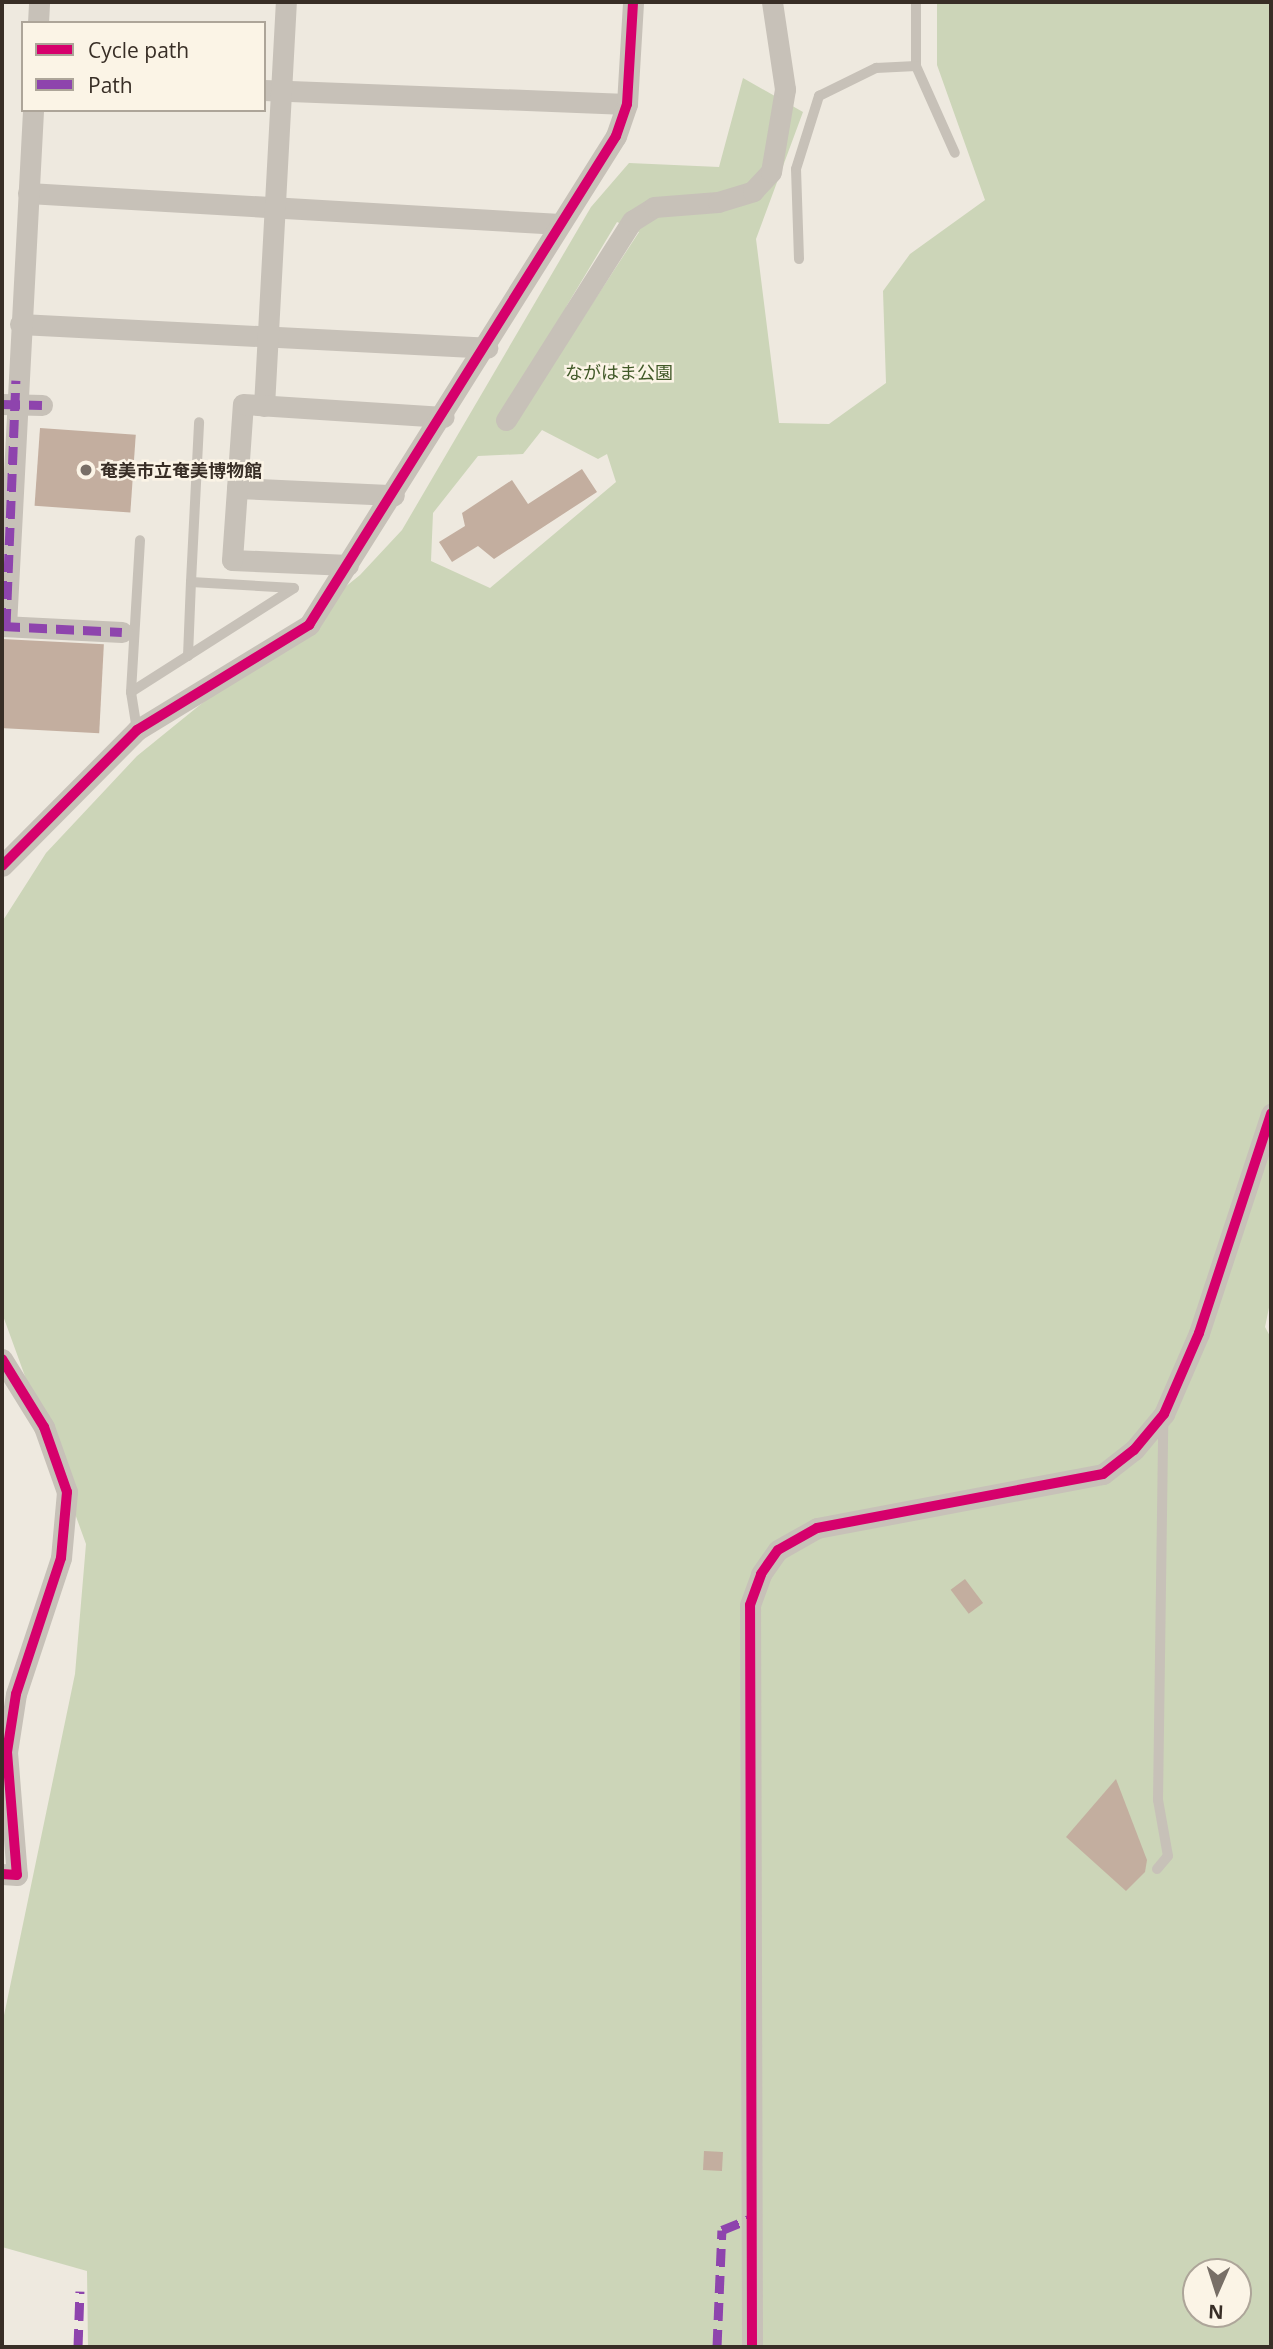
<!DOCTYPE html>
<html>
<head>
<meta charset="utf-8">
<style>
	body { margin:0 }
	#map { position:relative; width:1273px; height:2349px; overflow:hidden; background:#eee9df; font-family:"Open Sans","Noto Sans JP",sans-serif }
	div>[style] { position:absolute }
	.green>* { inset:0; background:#ccd5b8 }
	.building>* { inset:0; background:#c3ae9f; transform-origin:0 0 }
	.lane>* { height:10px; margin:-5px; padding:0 5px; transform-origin:5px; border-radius:5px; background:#c7c1b8 }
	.street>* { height:21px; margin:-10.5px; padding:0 10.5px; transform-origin:10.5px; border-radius:10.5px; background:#c7c1b8 }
	.quiet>* { height:9px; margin-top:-4.5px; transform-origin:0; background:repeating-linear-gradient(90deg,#8e44ad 0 18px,transparent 0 27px) }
	.cycleway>* { height:10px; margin:-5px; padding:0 5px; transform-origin:5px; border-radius:5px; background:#d6006c }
	.dots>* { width:19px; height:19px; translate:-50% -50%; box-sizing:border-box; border:4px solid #fbf4e6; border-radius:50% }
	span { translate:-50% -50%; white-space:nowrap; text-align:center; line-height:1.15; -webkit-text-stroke:5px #fbf4e6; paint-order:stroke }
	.park-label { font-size:18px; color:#415928 }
	.poi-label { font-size:18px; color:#382e26; font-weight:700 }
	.left { translate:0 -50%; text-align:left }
	.frame { position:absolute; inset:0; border:4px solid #382e26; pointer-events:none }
	.legend { position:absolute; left:21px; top:21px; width:245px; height:91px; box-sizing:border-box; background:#fbf4e6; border:2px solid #ada599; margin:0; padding:9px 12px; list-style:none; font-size:21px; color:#382e26 }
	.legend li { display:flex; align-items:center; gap:14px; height:35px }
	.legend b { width:35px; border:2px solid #ada599 }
	.north { position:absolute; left:1182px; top:2258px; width:70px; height:70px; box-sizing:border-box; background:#fbf4e6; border:2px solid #ada599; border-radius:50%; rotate:183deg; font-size:19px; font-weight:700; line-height:28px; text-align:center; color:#382e26 }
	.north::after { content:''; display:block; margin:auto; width:24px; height:32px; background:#786f67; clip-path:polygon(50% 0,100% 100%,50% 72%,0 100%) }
</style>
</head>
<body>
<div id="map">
	<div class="green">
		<i style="clip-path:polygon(evenodd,937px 2px,1271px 2px,1271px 1298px,1265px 1327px,1271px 1338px,1271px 2347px,88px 2347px,87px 2271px,2px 2247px,2px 2025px,75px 1674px,86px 1544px,2px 1313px,2px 922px,46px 853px,137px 756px,360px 575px,402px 530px,591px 207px,629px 163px,719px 167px,743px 78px,803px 112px,756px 239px,779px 423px,829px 424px,886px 383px,883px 291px,910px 254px,985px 200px,937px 65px,937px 2px,617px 222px,639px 232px,575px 330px,566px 307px,617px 222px,937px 2px,542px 430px,598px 459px,607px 454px,616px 482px,490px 588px,431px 561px,433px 513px,478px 456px,523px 454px,542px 430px,937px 2px,1196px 2272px,1238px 2272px,1238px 2314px,1196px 2314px,1196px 2272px)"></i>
	</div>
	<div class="building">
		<i style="left:40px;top:428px;width:96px;height:78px;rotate:4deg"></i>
		<i style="clip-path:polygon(582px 469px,597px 492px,494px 559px,478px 546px,452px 562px,439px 542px,465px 526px,462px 513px,512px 480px,528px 504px)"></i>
		<i style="left:2px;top:639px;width:102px;height:89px;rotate:3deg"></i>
		<i style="left:965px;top:1579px;width:30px;height:18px;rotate:53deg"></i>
		<i style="clip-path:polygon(1116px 1779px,1147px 1860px,1145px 1872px,1126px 1891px,1066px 1837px)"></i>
		<i style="left:704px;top:2151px;width:19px;height:19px;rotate:3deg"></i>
	</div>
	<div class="lane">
		<i style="left:916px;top:2px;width:64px;rotate:90deg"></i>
		<i style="left:916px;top:66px;width:95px;rotate:65.9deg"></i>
		<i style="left:799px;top:259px;width:90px;rotate:-91.9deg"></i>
		<i style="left:796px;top:169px;width:77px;rotate:-72.5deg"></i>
		<i style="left:819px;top:96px;width:64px;rotate:-26.2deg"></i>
		<i style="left:876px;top:68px;width:40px;rotate:-2.9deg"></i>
		<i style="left:188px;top:656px;width:74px;rotate:-87.7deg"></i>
		<i style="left:131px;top:692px;width:193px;rotate:-32.5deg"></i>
		<i style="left:294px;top:588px;width:103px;rotate:-176.7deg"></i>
		<i style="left:191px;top:582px;width:160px;rotate:-87.1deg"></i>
		<i style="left:137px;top:730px;width:38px;rotate:-99deg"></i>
		<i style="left:131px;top:692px;width:152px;rotate:-86.6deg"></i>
		<i style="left:1157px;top:1869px;width:17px;rotate:-50deg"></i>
		<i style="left:1168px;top:1856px;width:57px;rotate:-100.1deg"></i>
		<i style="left:1158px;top:1800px;width:380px;rotate:-89.2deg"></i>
	</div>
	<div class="street">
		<i style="left:38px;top:23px;width:21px;rotate:-87deg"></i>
		<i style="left:264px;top:90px;width:363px;rotate:2.2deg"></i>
		<i style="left:28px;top:193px;width:533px;rotate:3.33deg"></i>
		<i style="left:20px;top:324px;width:468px;rotate:2.9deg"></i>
		<i style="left:2px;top:404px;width:40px;rotate:1.4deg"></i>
		<i style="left:264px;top:406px;width:405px;rotate:-86.9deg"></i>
		<i style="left:506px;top:420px;width:236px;rotate:-57.7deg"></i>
		<i style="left:632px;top:221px;width:26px;rotate:-32deg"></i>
		<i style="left:654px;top:207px;width:64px;rotate:-4.5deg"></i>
		<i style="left:718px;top:202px;width:37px;rotate:-17deg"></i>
		<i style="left:753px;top:191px;width:26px;rotate:-47deg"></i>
		<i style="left:771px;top:172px;width:84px;rotate:-80.4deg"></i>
		<i style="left:785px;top:89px;width:88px;rotate:-98.5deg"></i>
		<i style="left:237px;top:488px;width:157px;rotate:2.6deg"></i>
		<i style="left:348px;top:565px;width:116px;rotate:-177.5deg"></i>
		<i style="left:232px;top:560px;width:156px;rotate:-86deg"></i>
		<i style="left:243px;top:404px;width:201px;rotate:3.7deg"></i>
		<i style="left:2px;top:626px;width:120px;rotate:2.9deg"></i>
		<i style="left:6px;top:626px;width:517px;rotate:-87deg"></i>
		<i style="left:2px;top:866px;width:192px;rotate:-45.2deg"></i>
		<i style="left:137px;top:730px;width:202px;rotate:-31.4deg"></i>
		<i style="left:309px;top:625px;width:577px;rotate:-57.88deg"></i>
		<i style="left:616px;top:136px;width:34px;rotate:-71deg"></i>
		<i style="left:627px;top:104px;width:102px;rotate:-86.6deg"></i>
		<i style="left:2px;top:1359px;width:80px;rotate:58.3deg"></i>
		<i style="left:44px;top:1427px;width:69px;rotate:70.5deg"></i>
		<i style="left:67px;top:1492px;width:66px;rotate:95.2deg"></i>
		<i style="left:61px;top:1558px;width:143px;rotate:108.3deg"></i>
		<i style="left:16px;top:1694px;width:59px;rotate:98.8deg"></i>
		<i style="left:7px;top:1752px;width:123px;rotate:85.4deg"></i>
		<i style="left:17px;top:1875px;width:15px;rotate:-176deg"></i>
		<i style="left:752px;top:2347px;width:742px;rotate:-90.15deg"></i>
		<i style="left:750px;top:1605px;width:33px;rotate:-70deg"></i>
		<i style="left:761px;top:1574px;width:29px;rotate:-55deg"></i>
		<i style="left:778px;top:1550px;width:45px;rotate:-29.4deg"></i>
		<i style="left:817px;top:1528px;width:291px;rotate:-10.7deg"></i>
		<i style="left:1103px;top:1474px;width:39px;rotate:-38deg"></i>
		<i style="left:1134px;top:1450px;width:47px;rotate:-50.2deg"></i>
		<i style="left:1164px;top:1414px;width:88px;rotate:-66.6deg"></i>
		<i style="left:1199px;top:1333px;width:231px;rotate:-71.8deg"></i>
	</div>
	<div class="quiet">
		<i style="left:2px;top:404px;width:40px;rotate:1.4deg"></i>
		<i style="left:2px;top:626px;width:120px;rotate:2.9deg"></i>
		<i style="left:6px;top:626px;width:246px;rotate:-87.7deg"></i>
		<i style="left:78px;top:2347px;width:56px;rotate:-88deg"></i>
		<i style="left:717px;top:2347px;width:117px;rotate:-87.6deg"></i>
		<i style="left:722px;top:2230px;width:31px;rotate:-22deg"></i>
	</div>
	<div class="cycleway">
		<i style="left:2px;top:866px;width:192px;rotate:-45.2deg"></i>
		<i style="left:137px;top:730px;width:202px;rotate:-31.4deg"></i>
		<i style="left:309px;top:625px;width:577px;rotate:-57.88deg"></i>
		<i style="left:616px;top:136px;width:34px;rotate:-71deg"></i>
		<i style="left:627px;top:104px;width:102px;rotate:-86.6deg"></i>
		<i style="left:2px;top:1359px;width:80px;rotate:58.3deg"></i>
		<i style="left:44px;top:1427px;width:69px;rotate:70.5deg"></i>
		<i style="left:67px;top:1492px;width:66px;rotate:95.2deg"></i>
		<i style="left:61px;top:1558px;width:143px;rotate:108.3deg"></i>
		<i style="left:16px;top:1694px;width:59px;rotate:98.8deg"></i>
		<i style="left:7px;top:1752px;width:123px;rotate:85.4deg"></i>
		<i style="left:17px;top:1875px;width:15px;rotate:-176deg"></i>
		<i style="left:752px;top:2347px;width:742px;rotate:-90.15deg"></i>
		<i style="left:750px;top:1605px;width:33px;rotate:-70deg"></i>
		<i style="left:761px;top:1574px;width:29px;rotate:-55deg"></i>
		<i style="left:778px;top:1550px;width:45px;rotate:-29.4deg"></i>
		<i style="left:817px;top:1528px;width:291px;rotate:-10.7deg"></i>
		<i style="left:1103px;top:1474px;width:39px;rotate:-38deg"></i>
		<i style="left:1134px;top:1450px;width:47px;rotate:-50.2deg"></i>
		<i style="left:1164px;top:1414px;width:88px;rotate:-66.6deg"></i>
		<i style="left:1199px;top:1333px;width:231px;rotate:-71.8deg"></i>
	</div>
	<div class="dots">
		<i style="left:86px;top:470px;background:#786f67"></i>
	</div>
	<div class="park-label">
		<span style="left:619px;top:372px">ながはま公園</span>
	</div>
	<div class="poi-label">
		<span class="left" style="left:100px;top:470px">奄美市立奄美博物館</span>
	</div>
	<div class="frame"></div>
	<ul class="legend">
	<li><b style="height:9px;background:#d6006c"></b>Cycle path</li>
	<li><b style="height:9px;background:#8e44ad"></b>Path</li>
	</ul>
	<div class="north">N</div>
</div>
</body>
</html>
